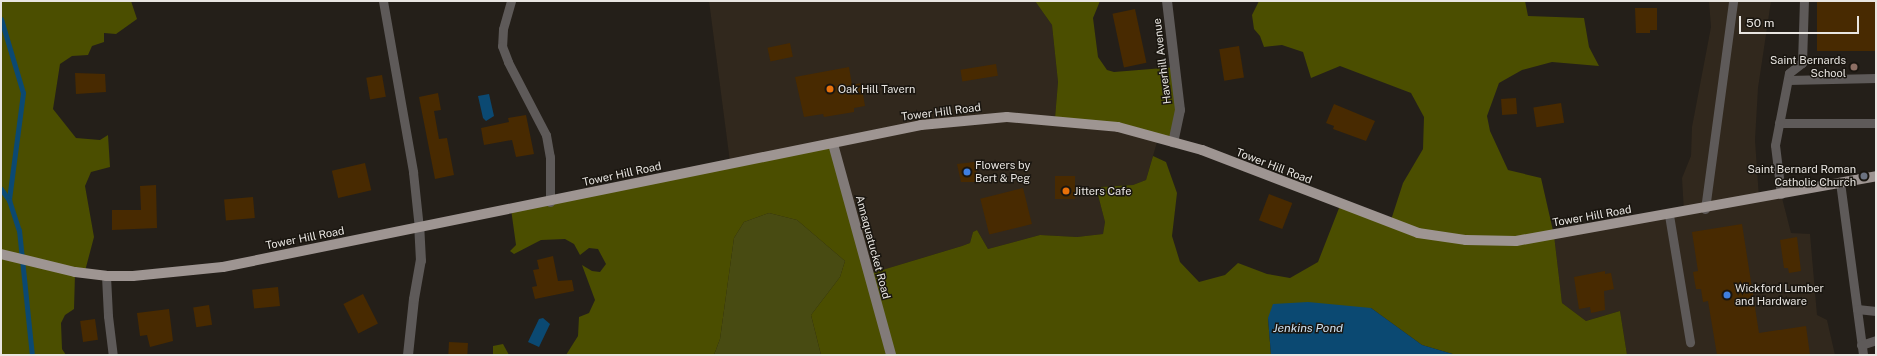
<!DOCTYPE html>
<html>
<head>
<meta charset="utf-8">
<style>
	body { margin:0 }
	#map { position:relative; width:1877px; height:356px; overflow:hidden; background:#241f19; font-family:"Public Sans",sans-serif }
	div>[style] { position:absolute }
	.built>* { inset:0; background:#31281d }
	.green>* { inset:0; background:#484b12 }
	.forest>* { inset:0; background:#4b4e00 }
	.water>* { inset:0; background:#0b4972 }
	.stream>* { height:5px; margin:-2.5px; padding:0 2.5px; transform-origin:2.5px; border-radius:2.5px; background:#0b4972 }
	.building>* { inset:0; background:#482a01; transform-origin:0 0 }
	.lane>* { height:9px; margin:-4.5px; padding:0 4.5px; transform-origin:4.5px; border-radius:4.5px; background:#5e5a59 }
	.street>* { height:10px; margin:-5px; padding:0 5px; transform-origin:5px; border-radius:5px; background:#5e5a59 }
	.secondary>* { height:10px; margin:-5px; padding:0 5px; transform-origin:5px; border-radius:5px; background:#827b79 }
	.primary>* { height:10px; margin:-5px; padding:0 5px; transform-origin:5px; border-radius:5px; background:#9e9592 }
	.dots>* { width:11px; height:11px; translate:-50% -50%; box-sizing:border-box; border:2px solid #1a1610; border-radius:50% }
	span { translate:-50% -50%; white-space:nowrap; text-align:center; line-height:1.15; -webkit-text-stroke:3px #1a1610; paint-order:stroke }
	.street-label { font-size:11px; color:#e8e5e1 }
	.poi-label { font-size:11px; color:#e8e5e1 }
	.right { translate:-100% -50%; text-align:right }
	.left { translate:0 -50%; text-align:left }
	.water-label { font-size:12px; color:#cfe1f1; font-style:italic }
	.frame { position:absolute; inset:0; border:2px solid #e8e5e1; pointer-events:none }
	.scale { position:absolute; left:1739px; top:16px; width:120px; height:18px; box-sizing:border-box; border:2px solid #e8e5e1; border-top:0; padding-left:5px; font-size:12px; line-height:14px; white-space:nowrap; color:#e8e5e1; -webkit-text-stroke:3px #1a1610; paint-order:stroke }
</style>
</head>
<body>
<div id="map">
	<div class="built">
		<i style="clip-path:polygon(709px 1px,1035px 1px,1052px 25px,1058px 82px,1055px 118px,1122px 126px,1157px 142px,1146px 180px,1133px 185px,1101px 187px,1098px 195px,1105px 222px,1103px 234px,1077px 237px,1040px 235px,988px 249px,977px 230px,973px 232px,970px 243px,962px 246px,869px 274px,730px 162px)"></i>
		<i style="clip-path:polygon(1709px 1px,1771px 1px,1758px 88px,1755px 140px,1759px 198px,1781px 194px,1791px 233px,1810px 234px,1817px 315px,1827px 320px,1835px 355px,1627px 355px,1620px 311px,1586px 321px,1562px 303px,1554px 235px,1684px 212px,1682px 178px,1691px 156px,1692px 127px,1711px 27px)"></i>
	</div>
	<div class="green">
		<i style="clip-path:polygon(769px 213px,797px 220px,845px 261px,840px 277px,811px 315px,821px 355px,714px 355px,720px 339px,734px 238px,744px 222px)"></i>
	</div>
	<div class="forest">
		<i style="clip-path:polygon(1px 1px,131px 1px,137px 19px,116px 34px,104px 33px,104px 42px,92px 46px,88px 55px,72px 56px,60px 64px,53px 109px,76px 138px,100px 140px,108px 135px,110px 167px,91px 172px,85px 186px,94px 237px,85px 271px,75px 274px,74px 309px,65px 315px,61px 323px,62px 349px,66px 355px,1px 355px)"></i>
		<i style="clip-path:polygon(1035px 1px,1100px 1px,1093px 18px,1098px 57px,1107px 70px,1114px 72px,1176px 67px,1176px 140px,1055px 118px,1058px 82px,1052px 25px)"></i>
		<i style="clip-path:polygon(1259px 1px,1525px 1px,1528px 16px,1584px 18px,1589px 47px,1599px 66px,1552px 62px,1522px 70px,1499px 83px,1487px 116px,1490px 131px,1508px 170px,1541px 178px,1554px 235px,1562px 303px,1586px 321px,1620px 311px,1627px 355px,1456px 355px,1422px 345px,1371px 308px,1268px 318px,1271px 355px,821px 355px,811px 315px,840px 277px,845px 261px,797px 220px,769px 213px,744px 222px,734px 238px,720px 339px,714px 355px,566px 355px,578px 336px,579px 317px,589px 313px,595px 300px,582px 265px,592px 271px,600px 272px,606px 264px,598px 249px,589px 248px,580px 255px,574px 244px,565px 239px,541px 240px,514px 254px,510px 251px,516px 245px,511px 209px,832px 144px,869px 274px,962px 246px,970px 243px,973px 232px,977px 230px,988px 249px,1040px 235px,1077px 237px,1103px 234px,1105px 222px,1098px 195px,1101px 187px,1133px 185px,1146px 180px,1153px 156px,1166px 162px,1177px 193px,1172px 236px,1180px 262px,1199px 282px,1225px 275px,1238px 263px,1267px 274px,1290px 278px,1318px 262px,1341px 203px,1391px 220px,1403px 183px,1423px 149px,1424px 117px,1411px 93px,1340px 66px,1311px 78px,1303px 52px,1282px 45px,1264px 47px,1260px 36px,1254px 29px,1252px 15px)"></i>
		<i style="clip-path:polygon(503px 344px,509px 355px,493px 355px,493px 346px)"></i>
	</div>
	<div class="water">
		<i style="clip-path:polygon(489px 94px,494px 116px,486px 121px,483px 118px,478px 96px)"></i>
		<i style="clip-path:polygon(1308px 302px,1371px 308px,1422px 345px,1456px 355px,1271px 355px,1268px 318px,1273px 304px)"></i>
		<i style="clip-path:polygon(539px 319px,543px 318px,550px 324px,539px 347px,528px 342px)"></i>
	</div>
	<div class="stream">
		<i style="left:1px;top:19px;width:77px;rotate:73.4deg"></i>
		<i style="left:23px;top:93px;width:108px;rotate:97.5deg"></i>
		<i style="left:1px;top:189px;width:14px;rotate:54deg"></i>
		<i style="left:9px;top:200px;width:32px;rotate:72deg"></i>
		<i style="left:19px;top:230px;width:126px;rotate:84.1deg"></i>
	</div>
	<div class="building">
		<i style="left:1817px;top:1px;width:59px;height:50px"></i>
		<i style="clip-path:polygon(1635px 8px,1657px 8px,1657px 30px,1650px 30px,1650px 33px,1636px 33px)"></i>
		<i style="left:1135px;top:9px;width:55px;height:23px;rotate:78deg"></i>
		<i style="left:790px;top:43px;width:14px;height:23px;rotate:78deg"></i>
		<i style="left:1239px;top:46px;width:32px;height:20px;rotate:81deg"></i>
		<i style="left:996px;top:64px;width:12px;height:36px;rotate:81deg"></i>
		<i style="clip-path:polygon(849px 67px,852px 85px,861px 83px,865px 106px,854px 108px,854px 112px,824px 117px,823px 114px,804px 117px,795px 77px)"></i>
		<i style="clip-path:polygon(75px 73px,105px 74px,106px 92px,76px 94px)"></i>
		<i style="left:382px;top:75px;width:22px;height:16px;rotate:80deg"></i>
		<i style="clip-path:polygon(438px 93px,441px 110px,434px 111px,439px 139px,447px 138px,454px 175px,435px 179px,419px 97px)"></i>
		<i style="left:1516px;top:98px;width:16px;height:15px;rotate:86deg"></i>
		<i style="left:1561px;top:103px;width:20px;height:28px;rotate:81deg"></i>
		<i style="clip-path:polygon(1334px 104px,1375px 121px,1366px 141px,1333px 129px,1334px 126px,1326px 123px)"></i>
		<i style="clip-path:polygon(526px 115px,534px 154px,516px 157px,512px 140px,484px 145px,481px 128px,509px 122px,508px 118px)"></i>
		<i style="clip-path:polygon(975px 162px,978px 182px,961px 182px,957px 164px)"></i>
		<i style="left:365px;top:163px;width:28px;height:34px;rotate:77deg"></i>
		<i style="left:1055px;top:176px;width:20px;height:23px"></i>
		<i style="clip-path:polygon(156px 185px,157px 228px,112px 230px,112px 210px,141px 210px,140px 186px)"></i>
		<i style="left:1023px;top:188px;width:37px;height:44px;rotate:76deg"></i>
		<i style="left:1269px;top:194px;width:25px;height:28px;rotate:21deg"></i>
		<i style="left:253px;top:197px;width:21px;height:29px;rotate:85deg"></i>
		<i style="clip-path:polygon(1742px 224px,1759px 333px,1806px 326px,1810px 355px,1717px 355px,1708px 301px,1703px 302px,1701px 289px,1696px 289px,1693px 272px,1698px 271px,1692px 232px)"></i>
		<i style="clip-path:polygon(1797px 237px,1801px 271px,1789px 273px,1788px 268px,1784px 268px,1780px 240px)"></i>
		<i style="clip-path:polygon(553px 256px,558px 281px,572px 280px,574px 291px,535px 299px,532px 287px,537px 286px,533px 270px,539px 269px,537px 260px)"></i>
		<i style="clip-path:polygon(1605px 271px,1605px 274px,1611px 273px,1614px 289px,1604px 291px,1605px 310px,1591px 313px,1590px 307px,1579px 309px,1574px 277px)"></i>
		<i style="left:278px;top:287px;width:19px;height:26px;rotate:84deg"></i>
		<i style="left:363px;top:294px;width:33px;height:22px;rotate:63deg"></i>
		<i style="left:209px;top:305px;width:20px;height:16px;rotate:81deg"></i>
		<i style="clip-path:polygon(169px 309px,173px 341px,150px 347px,147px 335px,140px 336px,137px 313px)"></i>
		<i style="left:95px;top:319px;width:21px;height:15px;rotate:82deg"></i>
		<i style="left:449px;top:342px;width:19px;height:13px;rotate:3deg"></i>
	</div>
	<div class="lane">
		<i style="left:383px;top:1px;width:174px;rotate:80deg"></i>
		<i style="left:413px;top:172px;width:56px;rotate:83.9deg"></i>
		<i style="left:511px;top:1px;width:29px;rotate:106deg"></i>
		<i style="left:503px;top:29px;width:17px;rotate:93deg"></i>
		<i style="left:502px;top:46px;width:17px;rotate:69deg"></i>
		<i style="left:508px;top:62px;width:82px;rotate:62.5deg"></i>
		<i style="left:546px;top:135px;width:22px;rotate:80deg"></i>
		<i style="left:550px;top:157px;width:45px;rotate:90deg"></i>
		<i style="left:1788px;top:80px;width:88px;rotate:-1.3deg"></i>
		<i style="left:1779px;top:123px;width:97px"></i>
		<i style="left:1840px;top:182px;width:175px;rotate:82.4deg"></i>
		<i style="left:1781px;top:194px;width:49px;rotate:-97deg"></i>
		<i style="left:1775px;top:145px;width:73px;rotate:-79deg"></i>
		<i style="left:1789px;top:73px;width:16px;rotate:-38deg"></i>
		<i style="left:1802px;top:63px;width:62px;rotate:-88.2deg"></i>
		<i style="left:1705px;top:209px;width:210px;rotate:-82.3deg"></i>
		<i style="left:1669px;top:215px;width:129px;rotate:80.6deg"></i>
		<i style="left:106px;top:276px;width:40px;rotate:87.1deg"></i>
		<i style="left:108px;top:316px;width:39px;rotate:83deg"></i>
		<i style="left:1857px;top:309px;width:19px;rotate:6deg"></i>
		<i style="left:1861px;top:345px;width:16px;rotate:-18deg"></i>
	</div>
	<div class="street">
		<i style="left:1167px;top:1px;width:110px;rotate:83.2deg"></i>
		<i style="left:1180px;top:110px;width:33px;rotate:102deg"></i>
		<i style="left:408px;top:355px;width:56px;rotate:-83.9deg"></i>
		<i style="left:414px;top:299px;width:39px;rotate:-80deg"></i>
		<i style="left:421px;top:261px;width:33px;rotate:-93deg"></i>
	</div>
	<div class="secondary">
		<i style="left:833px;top:144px;width:219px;rotate:74.6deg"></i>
	</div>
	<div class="primary">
		<i style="left:1px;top:254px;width:76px;rotate:13.7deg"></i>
		<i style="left:75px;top:272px;width:31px;rotate:7deg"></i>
		<i style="left:106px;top:276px;width:27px"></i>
		<i style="left:133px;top:276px;width:90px;rotate:-5.7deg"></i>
		<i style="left:223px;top:267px;width:712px;rotate:-11.5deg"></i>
		<i style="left:921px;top:125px;width:86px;rotate:-5.3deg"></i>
		<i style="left:1007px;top:117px;width:111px;rotate:5.1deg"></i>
		<i style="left:1118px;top:127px;width:87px;rotate:15.3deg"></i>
		<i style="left:1202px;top:150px;width:231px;rotate:21deg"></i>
		<i style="left:1418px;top:233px;width:49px;rotate:8.3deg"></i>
		<i style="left:1466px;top:240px;width:50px;rotate:1.1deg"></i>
		<i style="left:1516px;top:241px;width:366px;rotate:-10.2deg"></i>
	</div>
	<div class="dots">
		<i style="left:1854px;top:67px;background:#8d6e63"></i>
		<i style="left:830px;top:89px;background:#e8710a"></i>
		<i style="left:967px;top:172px;background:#3f7fe0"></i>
		<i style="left:1864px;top:176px;background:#6b7280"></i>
		<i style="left:1066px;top:191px;background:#e8710a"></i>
		<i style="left:1727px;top:295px;background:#3f7fe0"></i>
	</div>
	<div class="street-label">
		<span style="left:1162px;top:61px;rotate:-97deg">Haverhill Avenue</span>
		<span style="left:941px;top:112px;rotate:-7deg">Tower Hill Road</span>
		<span style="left:1274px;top:166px;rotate:21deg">Tower Hill Road</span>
		<span style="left:622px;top:174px;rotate:-12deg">Tower Hill Road</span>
		<span style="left:1592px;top:216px;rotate:-10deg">Tower Hill Road</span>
		<span style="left:305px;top:238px;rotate:-11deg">Tower Hill Road</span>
		<span style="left:873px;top:247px;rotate:75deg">Annaquatucket Road</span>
	</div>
	<div class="poi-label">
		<span class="right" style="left:1846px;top:67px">Saint Bernards<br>School</span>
		<span class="left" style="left:838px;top:89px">Oak Hill Tavern</span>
		<span class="left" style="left:975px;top:172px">Flowers by<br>Bert &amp; Peg</span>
		<span class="right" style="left:1856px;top:176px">Saint Bernard Roman<br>Catholic Church</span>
		<span class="left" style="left:1074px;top:191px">Jitters Cafe</span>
		<span class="left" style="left:1735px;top:295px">Wickford Lumber<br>and Hardware</span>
	</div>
	<div class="water-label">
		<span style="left:1308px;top:329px">Jenkins Pond</span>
	</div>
	<div class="frame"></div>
	<div class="scale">50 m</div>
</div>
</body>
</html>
